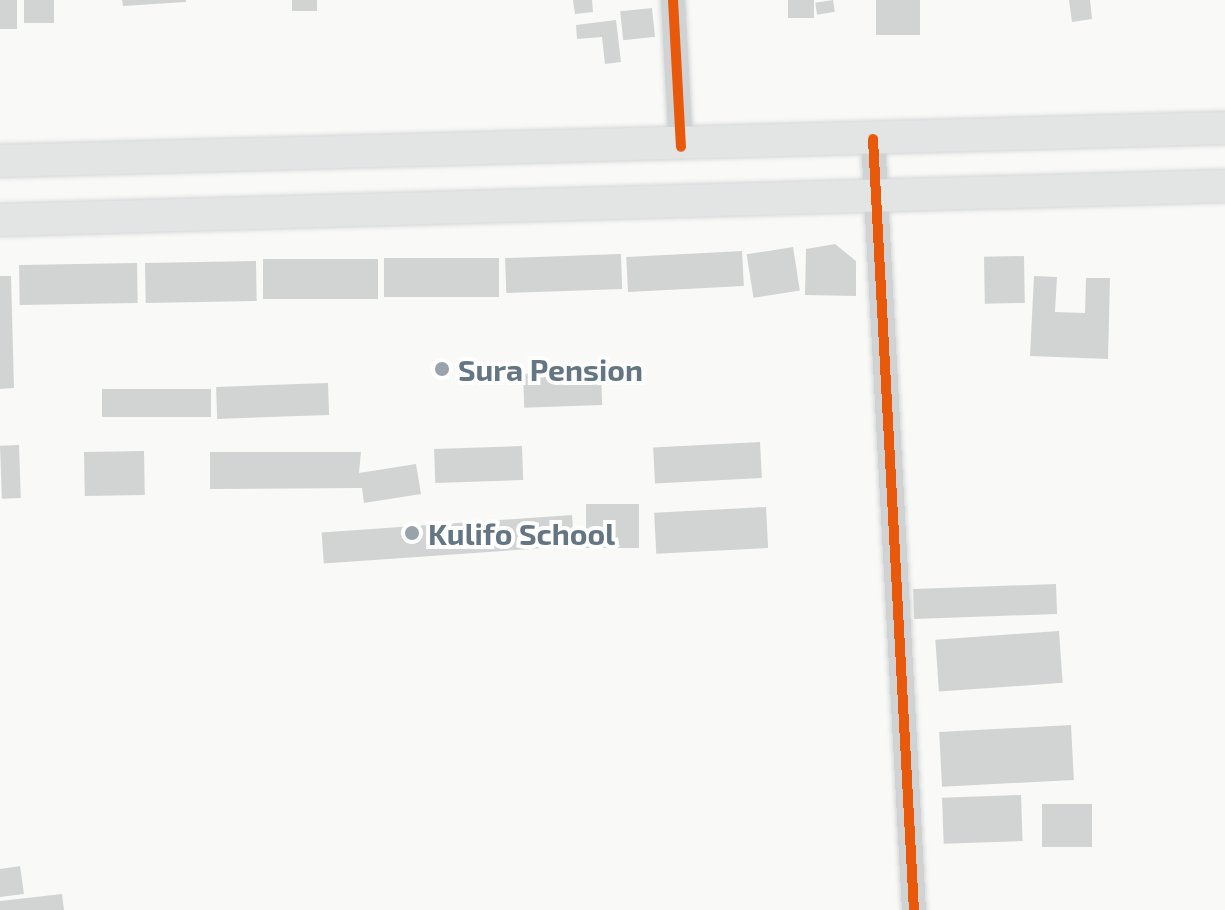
<!DOCTYPE html>
<html>
<head>
<meta charset="utf-8">
<style>
	body { margin:0 }
	#map { position:relative; width:1225px; height:910px; overflow:hidden; background:#f9f9f8; font-family:"Exo 2",sans-serif }
	div>[style] { position:absolute }
	.building>* { inset:0; background:#d2d4d4; transform-origin:0 0 }
	.roads { filter:drop-shadow(0 0 2px #d5d7d7) drop-shadow(0 0 2px #d5d7d7) }
	.street>* { height:24px; margin:-12px; padding:0 12px; transform-origin:12px; border-radius:12px; background:#d0d2d3 }
	.secondary>* { height:32px; margin:-16px; padding:0 16px; transform-origin:16px; border-radius:16px; background:#e3e4e4 }
	.cycleway>* { height:10px; margin:-5px; padding:0 5px; transform-origin:5px; border-radius:5px; background:#e8590c }
	.dots>* { width:22px; height:22px; translate:-50% -50%; box-sizing:border-box; border:4px solid #fff; border-radius:50% }
	span { translate:-50% -50%; white-space:nowrap; text-align:center; line-height:1.15; -webkit-text-stroke:8px #fff; paint-order:stroke }
	.poi-label { font-size:30px; color:#647583; font-weight:700 }
	.left { translate:0 -50%; text-align:left }
</style>
</head>
<body>
<div id="map">
	<div class="building">
		<i style="left:0;top:0;width:17px;height:29px"></i>
		<i style="left:24px;top:0;width:30px;height:23px"></i>
		<i style="clip-path:polygon(122px 0,186px 0,186px 2px,123px 6px)"></i>
		<i style="left:292px;top:0;width:25px;height:11px"></i>
		<i style="clip-path:polygon(573px 0,592px 0,593px 12px,575px 14px)"></i>
		<i style="left:814px;top:0;width:18px;height:26px;rotate:90deg"></i>
		<i style="left:833px;top:0;width:12px;height:18px;rotate:81deg"></i>
		<i style="left:876px;top:0;width:44px;height:35px"></i>
		<i style="clip-path:polygon(1069px 0,1090px 0,1092px 19px,1072px 22px)"></i>
		<i style="left:652px;top:8px;width:29px;height:32px;rotate:84deg"></i>
		<i style="clip-path:polygon(616px 20px,621px 62px,605px 64px,602px 37px,577px 39px,576px 25px)"></i>
		<i style="clip-path:polygon(835px 244px,856px 261px,856px 296px,805px 295px,806px 249px)"></i>
		<i style="left:793px;top:247px;width:44px;height:47px;rotate:81deg"></i>
		<i style="left:742px;top:251px;width:35px;height:116px;rotate:87deg"></i>
		<i style="left:621px;top:254px;width:35px;height:116px;rotate:88deg"></i>
		<i style="left:1024px;top:256px;width:47px;height:40px;rotate:89deg"></i>
		<i style="left:384px;top:258px;width:115px;height:39px"></i>
		<i style="left:378px;top:259px;width:40px;height:115px;rotate:90deg"></i>
		<i style="left:256px;top:261px;width:40px;height:111px;rotate:89deg"></i>
		<i style="left:137px;top:263px;width:40px;height:118px;rotate:89deg"></i>
		<i style="clip-path:polygon(0 276px,11px 276px,14px 388px,0 389px)"></i>
		<i style="clip-path:polygon(1034px 276px,1057px 277px,1055px 312px,1085px 313px,1086px 278px,1110px 278px,1108px 359px,1030px 356px)"></i>
		<i style="left:601px;top:371px;width:34px;height:78px;rotate:88deg"></i>
		<i style="left:328px;top:383px;width:32px;height:112px;rotate:88deg"></i>
		<i style="left:211px;top:389px;width:28px;height:109px;rotate:90deg"></i>
		<i style="left:760px;top:442px;width:36px;height:107px;rotate:87deg"></i>
		<i style="left:19px;top:445px;width:53px;height:19px;rotate:88deg"></i>
		<i style="left:522px;top:446px;width:34px;height:88px;rotate:88deg"></i>
		<i style="left:144px;top:451px;width:44px;height:60px;rotate:89deg"></i>
		<i style="clip-path:polygon(210px 452px,361px 452px,359px 473px,416px 464px,421px 494px,364px 503px,362px 488px,210px 489px)"></i>
		<i style="left:586px;top:504px;width:53px;height:44px"></i>
		<i style="left:766px;top:507px;width:41px;height:112px;rotate:87deg"></i>
		<i style="left:572px;top:515px;width:31px;height:251px;rotate:86deg"></i>
		<i style="left:1056px;top:584px;width:30px;height:143px;rotate:88deg"></i>
		<i style="left:1059px;top:631px;width:52px;height:124px;rotate:86deg"></i>
		<i style="left:1071px;top:725px;width:55px;height:132px;rotate:87deg"></i>
		<i style="left:1021px;top:795px;width:46px;height:79px;rotate:88deg"></i>
		<i style="left:1092px;top:804px;width:43px;height:50px;rotate:90deg"></i>
		<i style="clip-path:polygon(20px 866px,24px 894px,0 897px,0 869px)"></i>
		<i style="clip-path:polygon(62px 894px,64px 910px,0 910px,0 901px)"></i>
	</div>
	<div class="roads">
		<div class="street">
			<i style="left:673px;top:0;width:147px;rotate:86.9deg"></i>
			<i style="left:873px;top:139px;width:772px;rotate:86.96deg"></i>
		</div>
		<div class="secondary">
			<i style="left:0;top:161px;width:1225px;rotate:-1.54deg"></i>
			<i style="left:0;top:220px;width:1225px;rotate:-1.59deg"></i>
		</div>
	</div>
	<div class="cycleway">
		<i style="left:673px;top:0;width:147px;rotate:86.9deg"></i>
		<i style="left:873px;top:139px;width:772px;rotate:86.96deg"></i>
	</div>
	<div class="dots">
		<i style="left:442px;top:369px;background:#98a3ac"></i>
		<i style="left:412px;top:533px;background:#98a3ac"></i>
	</div>
	<div class="poi-label">
		<span class="left" style="left:458px;top:369px">Sura Pension</span>
		<span class="left" style="left:428px;top:533px">Kulifo School</span>
	</div>
</div>
</body>
</html>
